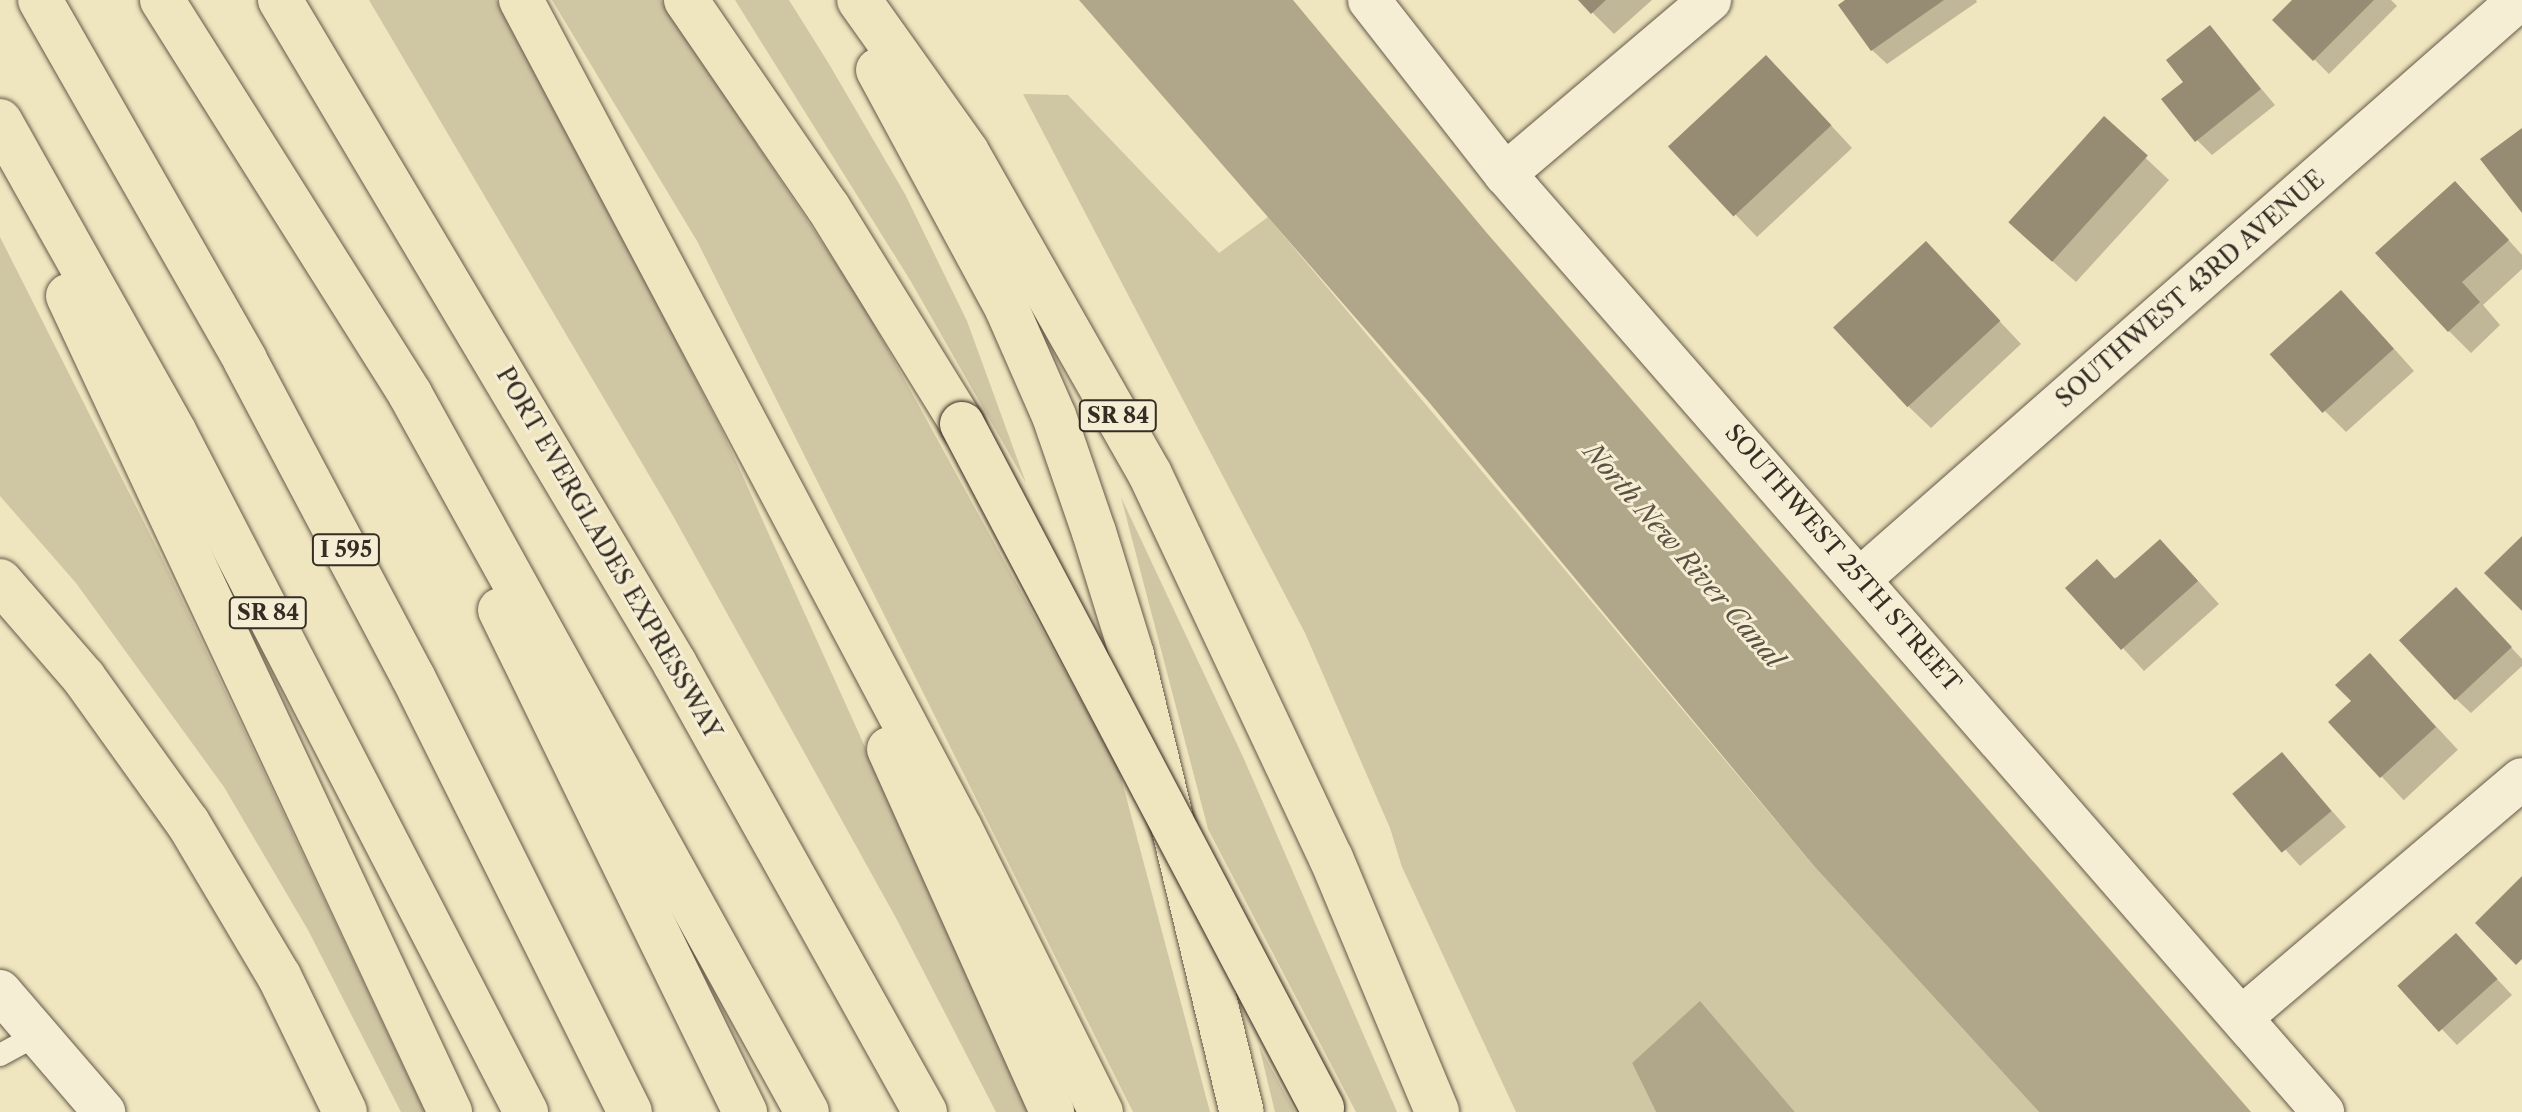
<!DOCTYPE html>
<html>
<head>
<meta charset="utf-8">
<style>
	body { margin:0 }
	#map { position:relative; width:2522px; height:1112px; overflow:hidden; background:#efe5be; font-family:"Libre Caslon Text",serif }
	div>[style] { position:absolute }
	.green>* { inset:0; background:#cfc6a4 }
	.water>* { inset:0; background:#b0a689 }
	.shadow>* { inset:0; background:#0003; transform-origin:0 0 }
	.building>* { inset:0; background:#968c74; transform-origin:0 0 }
	.roads { filter:drop-shadow(0 0 2px #645a4a) drop-shadow(0 0 2px #645a4a) }
	.lane>* { height:22px; margin:-11px; padding:0 11px; transform-origin:11px; border-radius:11px; background:#f5eed5 }
	.street>* { height:42px; margin:-21px; padding:0 21px; transform-origin:21px; border-radius:21px; background:#f5eed5 }
	.primary>* { height:44px; margin:-22px; padding:0 22px; transform-origin:22px; border-radius:22px; background:#efe5be }
	.highway>* { height:44px; margin:-22px; padding:0 22px; transform-origin:22px; border-radius:22px; background:#efe5be }
	.bridges { filter:drop-shadow(0 0 2px #352c23) drop-shadow(0 0 2px #352c23) }
	.highway-bridge>* { height:44px; margin:-22px; padding:0 22px; transform-origin:22px; border-radius:22px; background:#efe5be }
	span { translate:-50% -50%; white-space:nowrap; text-align:center; line-height:1.15; -webkit-text-stroke:6px #f5eed5; paint-order:stroke }
	.shield-label span { padding:2px 6px; background:#f5eed5; border:2px solid; border-radius:6px; -webkit-text-stroke-width:0 }
	.shield-label { font-size:22px; color:#352c23; font-weight:700 }
	.street-label { font-size:24px; color:#352c23 }
	.water-label { font-size:26px; color:#5a5142; font-style:italic }
</style>
</head>
<body>
<div id="map">
	<div class="green">
		<i style="clip-path:polygon(369px 0,496px 0,563px 118px,725px 437px,1030px 1112px,996px 1112px,896px 918px,672px 514px)"></i>
		<i style="clip-path:polygon(552px 0,661px 0,864px 306px,1119px 770px,1210px 1112px,1133px 1112px,697px 241px)"></i>
		<i style="clip-path:polygon(735px 0,789px 0,829px 64px,905px 194px,967px 321px,1026px 483px,910px 280px)"></i>
		<i style="clip-path:polygon(1023px 94px,1068px 95px,1219px 253px,1268px 217px,1814px 866px,2039px 1112px,1795px 1112px,1700px 1002px,1632px 1063px,1656px 1112px,1516px 1112px,1402px 867px,1390px 828px,1305px 633px)"></i>
		<i style="clip-path:polygon(0 237px,163px 560px,425px 1112px,401px 1112px,308px 930px,224px 787px,76px 583px,0 496px)"></i>
		<i style="clip-path:polygon(1121px 497px,1244px 759px,1397px 1112px,1356px 1112px,1208px 829px)"></i>
		<i style="clip-path:polygon(1259px 1046px,1295px 1112px,1275px 1112px)"></i>
	</div>
	<div class="water">
		<i style="clip-path:polygon(1079px 0,1293px 0,1486px 232px,2251px 1112px,2039px 1112px,1814px 866px,1428px 401px)"></i>
		<i style="clip-path:polygon(1700px 1001px,1795px 1112px,1656px 1112px,1632px 1063px)"></i>
	</div>
	<div class="shadow">
		<i style="clip-path:polygon(1580px 0,1652px 0,1614px 34px)"></i>
		<i style="clip-path:polygon(1849px 0,1976px 0,1977px 2px,1887px 64px,1872px 50px)"></i>
		<i style="clip-path:polygon(2295px 0,2391px 0,2397px 6px,2329px 74px,2275px 20px)"></i>
		<i style="clip-path:polygon(2210px 28px,2275px 105px,2212px 155px,2197px 140px,2186px 82px)"></i>
		<i style="clip-path:polygon(1788px 79px,1852px 148px,1757px 237px,1670px 146px)"></i>
		<i style="clip-path:polygon(2104px 119px,2169px 180px,2076px 282px,2033px 244px)"></i>
		<i style="clip-path:polygon(2477px 205px,2522px 255px,2522px 269px,2483px 305px,2500px 325px,2471px 353px,2449px 331px)"></i>
		<i style="clip-path:polygon(1948px 266px,2021px 344px,1931px 428px,1909px 407px)"></i>
		<i style="clip-path:polygon(2363px 314px,2414px 371px,2346px 432px,2324px 410px)"></i>
		<i style="clip-path:polygon(2182px 563px,2219px 604px,2144px 671px,2068px 588px)"></i>
		<i style="clip-path:polygon(2471px 605px,2522px 659px,2522px 666px,2471px 713px,2456px 699px)"></i>
		<i style="left:2391px;top:678px;width:98px;height:74px;rotate:47deg"></i>
		<i style="clip-path:polygon(2296px 770px,2346px 827px,2300px 866px,2236px 794px)"></i>
		<i style="clip-path:polygon(2470px 950px,2512px 995px,2457px 1045px,2401px 986px)"></i>
	</div>
	<div class="building">
		<i style="clip-path:polygon(1578px 0,1606px 0,1591px 14px)"></i>
		<i style="clip-path:polygon(1845px 0,1944px 0,1871px 51px,1838px 5px)"></i>
		<i style="clip-path:polygon(2292px 0,2374px 0,2313px 61px,2272px 20px)"></i>
		<i style="clip-path:polygon(2210px 25px,2261px 89px,2195px 142px,2161px 99px,2183px 82px,2166px 60px)"></i>
		<i style="left:1766px;top:55px;width:96px;height:134px;rotate:47deg"></i>
		<i style="left:2104px;top:116px;width:59px;height:143px;rotate:42deg"></i>
		<i style="clip-path:polygon(2522px 128px,2522px 213px,2480px 159px)"></i>
		<i style="clip-path:polygon(2455px 181px,2509px 240px,2462px 282px,2480px 302px,2448px 332px,2375px 253px)"></i>
		<i style="left:1926px;top:241px;width:109px;height:127px;rotate:47deg"></i>
		<i style="left:2341px;top:290px;width:79px;height:96px;rotate:48deg"></i>
		<i style="clip-path:polygon(2522px 536px,2522px 611px,2484px 573px)"></i>
		<i style="clip-path:polygon(2160px 539px,2198px 581px,2121px 650px,2065px 588px,2097px 559px,2115px 579px)"></i>
		<i style="left:2456px;top:587px;width:82px;height:78px;rotate:47deg"></i>
		<i style="clip-path:polygon(2370px 653px,2436px 727px,2380px 778px,2328px 722px,2351px 701px,2335px 685px)"></i>
		<i style="left:2282px;top:752px;width:77px;height:65px;rotate:50deg"></i>
		<i style="clip-path:polygon(2522px 876px,2522px 959px,2516px 965px,2475px 923px)"></i>
		<i style="left:2456px;top:933px;width:62px;height:79px;rotate:48deg"></i>
	</div>
	<div class="roads">
		<div class="lane">
			<i style="left:0;top:1055px;width:42px;rotate:-28.4deg"></i>
		</div>
		<div class="street">
			<i style="left:1369px;top:0;width:221px;rotate:52deg"></i>
			<i style="left:1505px;top:174px;width:1245px;rotate:48.91deg"></i>
			<i style="left:1505px;top:174px;width:269px;rotate:-40.3deg"></i>
			<i style="left:1861px;top:578px;width:876px;rotate:-41.3deg"></i>
			<i style="left:0;top:991px;width:160px;rotate:49.3deg"></i>
			<i style="left:2242px;top:1017px;width:367px;rotate:-40.4deg"></i>
		</div>
		<div class="primary">
			<i style="left:859px;top:0;width:186px;rotate:54.6deg"></i>
			<i style="left:967px;top:152px;width:370px;rotate:60.4deg"></i>
			<i style="left:1150px;top:474px;width:425px;rotate:64.8deg"></i>
			<i style="left:1331px;top:858px;width:275px;rotate:67.3deg"></i>
			<i style="left:878px;top:70px;width:272px;rotate:61.6deg"></i>
			<i style="left:1007px;top:309px;width:117px;rotate:66.3deg"></i>
			<i style="left:1054px;top:416px;width:123px;rotate:71deg"></i>
			<i style="left:1094px;top:532px;width:129px;rotate:72.8deg"></i>
			<i style="left:1132px;top:655px;width:470px;rotate:76.5deg"></i>
			<i style="left:0;top:121px;width:355px;rotate:60.7deg"></i>
			<i style="left:174px;top:431px;width:767px;rotate:62.67deg"></i>
			<i style="left:68px;top:296px;width:901px;rotate:64.91deg"></i>
		</div>
		<div class="highway">
			<i style="left:40px;top:0;width:414px;rotate:60.3deg"></i>
			<i style="left:245px;top:360px;width:359px;rotate:62.1deg"></i>
			<i style="left:413px;top:677px;width:486px;rotate:63.5deg"></i>
			<i style="left:162px;top:0;width:466px;rotate:57.8deg"></i>
			<i style="left:410px;top:394px;width:820px;rotate:61.06deg"></i>
			<i style="left:280px;top:0;width:773px;rotate:59.25deg"></i>
			<i style="left:675px;top:664px;width:513px;rotate:60.84deg"></i>
			<i style="left:521px;top:0;width:937px;rotate:62.07deg"></i>
			<i style="left:960px;top:828px;width:317px;rotate:63.6deg"></i>
			<i style="left:686px;top:0;width:251px;rotate:55.6deg"></i>
			<i style="left:828px;top:207px;width:255px;rotate:58.3deg"></i>
			<i style="left:0;top:581px;width:128px;rotate:49.1deg"></i>
			<i style="left:84px;top:678px;width:178px;rotate:54.4deg"></i>
			<i style="left:188px;top:823px;width:178px;rotate:59.3deg"></i>
			<i style="left:279px;top:976px;width:151px;rotate:64.1deg"></i>
			<i style="left:500px;top:610px;width:559px;rotate:63.99deg"></i>
			<i style="left:889px;top:749px;width:398px;rotate:65.8deg"></i>
		</div>
	</div>
	<div class="bridges">
		<div class="highway-bridge">
			<i style="left:962px;top:424px;width:773px;rotate:62.24deg"></i>
		</div>
	</div>
	<div class="shield-label">
		<span style="left:1118px;top:416px">SR 84</span>
		<span style="left:346px;top:550px">I 595</span>
		<span style="left:268px;top:613px">SR 84</span>
	</div>
	<div class="street-label">
		<span style="left:2190px;top:289px;rotate:-41deg">SOUTHWEST 43RD AVENUE</span>
		<span style="left:609px;top:553px;rotate:60deg">PORT EVERGLADES EXPRESSWAY</span>
		<span style="left:1843px;top:558px;rotate:49deg">SOUTHWEST 25TH STREET</span>
	</div>
	<div class="water-label">
		<span style="left:1683px;top:556px;rotate:49deg">North New River Canal</span>
	</div>
</div>
</body>
</html>
